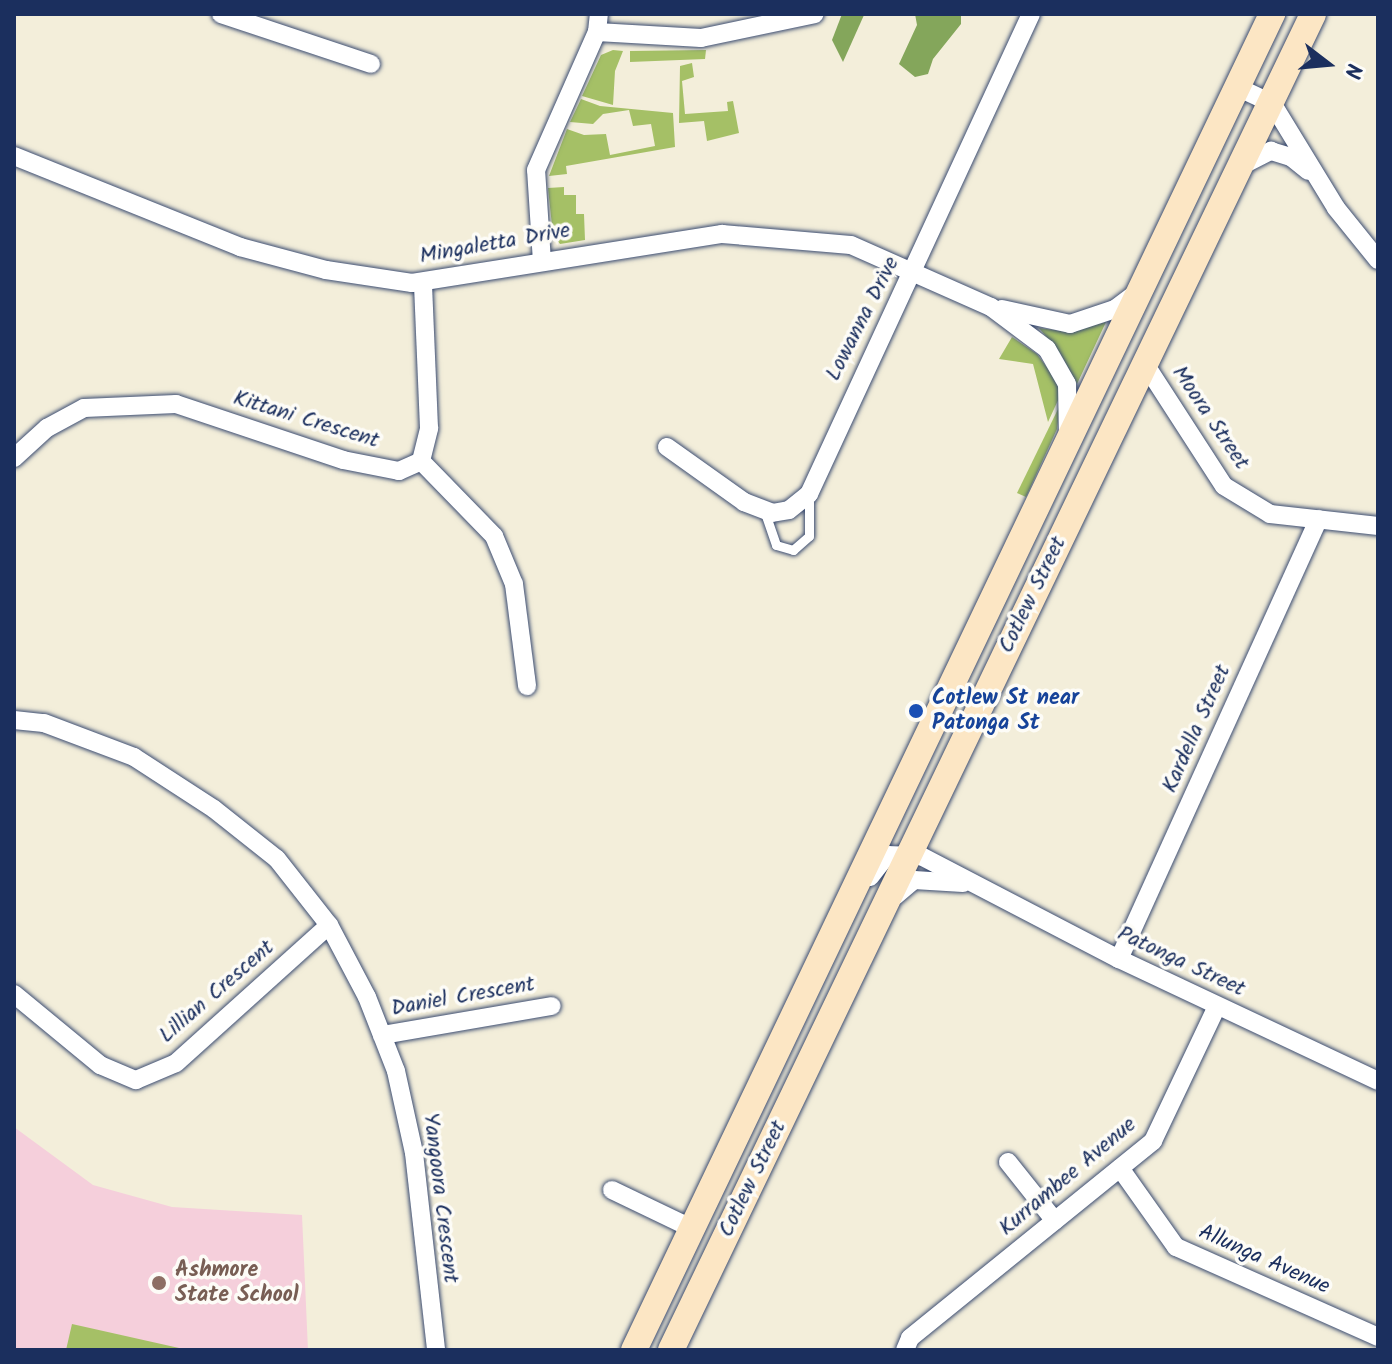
<!DOCTYPE html>
<html>
<head>
<meta charset="utf-8">
<style>
	body { margin:0 }
	#map { position:relative; width:1392px; height:1364px; overflow:hidden; background:#f3eeda; font-family:Kalam,sans-serif }
	div>[style] { position:absolute }
	.built>* { inset:0; background:#f5cfdb }
	.green>* { inset:0; background:#a5c066 }
	.forest>* { inset:0; background:#84a65b }
	.roads { filter:drop-shadow(0 0 2px #3b4c71) drop-shadow(0 0 2px #3b4c71) }
	.lane>* { height:9px; margin:-4.5px; padding:0 4.5px; transform-origin:4.5px; border-radius:4.5px; background:#fff }
	.street>* { height:18px; margin:-9px; padding:0 9px; transform-origin:9px; border-radius:9px; background:#fff }
	.secondary>* { height:26px; margin:-13px; padding:0 13px; transform-origin:13px; border-radius:13px; background:#fce6c4 }
	.dots>* { width:22px; height:22px; translate:-50% -50%; box-sizing:border-box; border:4px solid #fdfcf7; border-radius:50% }
	span { translate:-50% -50%; white-space:nowrap; text-align:center; line-height:1.15; -webkit-text-stroke:7px #fdfcf7; paint-order:stroke }
	.street-label { font-size:22px; color:#1b2f5e }
	.transit-label { font-size:22px; color:#164399; font-weight:700 }
	.left { translate:0 -50%; text-align:left }
	.education-label { font-size:22px; color:#785e54; font-weight:700 }
	.frame { position:absolute; inset:0; border:16px solid #1b2f5e; pointer-events:none }
	.north { position:absolute; left:1288px; top:24px; width:80px; height:80px; -webkit-text-stroke:6px #fdfcf7; paint-order:stroke; rotate:106deg; font-size:22px; font-weight:700; line-height:32px; text-align:center; color:#1b2f5e }
	.north::after { content:''; display:block; margin:auto; width:28px; height:36px; background:#1b2f5e; clip-path:polygon(50% 0,100% 100%,50% 72%,0 100%) }
</style>
</head>
<body>
<div id="map">
	<div class="built">
		<i style="clip-path:polygon(14px 1127px,93px 1185px,172px 1207px,302px 1215px,308px 1350px,14px 1350px)"></i>
	</div>
	<div class="green">
		<i style="clip-path:polygon(613px 50px,623px 51px,615px 71px,613px 105px,582px 96px,601px 55px)"></i>
		<i style="clip-path:polygon(706px 50px,705px 59px,630px 62px,630px 51px)"></i>
		<i style="clip-path:polygon(692px 63px,694px 77px,682px 81px,685px 114px,728px 111px,727px 102px,733px 101px,739px 133px,707px 141px,704px 121px,679px 123px,680px 66px)"></i>
		<i style="clip-path:polygon(581px 99px,600px 106px,673px 113px,675px 147px,566px 166px,567px 174px,549px 176px,567px 129px,584px 135px,606px 134px,610px 155px,655px 146px,651px 124px,633px 126px,629px 110px,603px 114px,593px 124px,570px 122px)"></i>
		<i style="clip-path:polygon(564px 187px,564px 195px,576px 195px,576px 214px,584px 214px,585px 240px,560px 244px,553px 235px,548px 188px)"></i>
		<i style="clip-path:polygon(1106px 322px,1077px 384px,1060px 353px,1039px 328px,1069px 332px)"></i>
		<i style="clip-path:polygon(1012px 337px,1037px 354px,1056px 380px,1060px 396px,1048px 422px,1033px 364px,999px 359px)"></i>
		<i style="clip-path:polygon(1060px 405px,1057px 429px,1026px 497px,1017px 493px)"></i>
		<i style="clip-path:polygon(72px 1324px,188px 1350px,66px 1350px)"></i>
	</div>
	<div class="forest">
		<i style="clip-path:polygon(842px 14px,864px 15px,843px 62px,832px 40px)"></i>
		<i style="clip-path:polygon(915px 14px,961px 14px,961px 24px,933px 59px,928px 74px,915px 77px,899px 64px,917px 25px)"></i>
	</div>
	<div class="roads">
		<div class="lane">
			<i style="left:764px;top:510px;width:37px;rotate:71deg"></i>
			<i style="left:776px;top:545px;width:18px;rotate:16deg"></i>
			<i style="left:793px;top:550px;width:21px;rotate:-41deg"></i>
			<i style="left:809px;top:536px;width:42px;rotate:-90deg"></i>
		</div>
		<div class="street">
			<i style="left:221px;top:14px;width:158px;rotate:18.4deg"></i>
			<i style="left:597px;top:32px;width:104px;rotate:3.3deg"></i>
			<i style="left:701px;top:38px;width:116px;rotate:-11.9deg"></i>
			<i style="left:1237px;top:87px;width:38px;rotate:25deg"></i>
			<i style="left:1272px;top:103px;width:123px;rotate:58.6deg"></i>
			<i style="left:1336px;top:208px;width:67px;rotate:51.1deg"></i>
			<i style="left:14px;top:156px;width:244px;rotate:21.9deg"></i>
			<i style="left:240px;top:247px;width:89px;rotate:15deg"></i>
			<i style="left:326px;top:270px;width:87px;rotate:8.6deg"></i>
			<i style="left:412px;top:283px;width:314px;rotate:-9deg"></i>
			<i style="left:722px;top:234px;width:129px;rotate:4.9deg"></i>
			<i style="left:851px;top:245px;width:153px;rotate:23.9deg"></i>
			<i style="left:991px;top:307px;width:70px;rotate:36.9deg"></i>
			<i style="left:1047px;top:349px;width:40px;rotate:60.3deg"></i>
			<i style="left:1067px;top:384px;width:50px;rotate:88.9deg"></i>
			<i style="left:1241px;top:166px;width:34px;rotate:-27deg"></i>
			<i style="left:1271px;top:151px;width:21px;rotate:17deg"></i>
			<i style="left:1291px;top:157px;width:22px;rotate:39deg"></i>
			<i style="left:542px;top:262px;width:92px;rotate:-93.7deg"></i>
			<i style="left:536px;top:170px;width:151px;rotate:-66.2deg"></i>
			<i style="left:597px;top:32px;width:18px;rotate:-84deg"></i>
			<i style="left:1002px;top:309px;width:70px;rotate:12.4deg"></i>
			<i style="left:1070px;top:324px;width:47px;rotate:-18.4deg"></i>
			<i style="left:1115px;top:309px;width:25px;rotate:-37deg"></i>
			<i style="left:1145px;top:364px;width:145px;rotate:57.1deg"></i>
			<i style="left:1224px;top:486px;width:54px;rotate:31.3deg"></i>
			<i style="left:1270px;top:514px;width:109px;rotate:6.3deg"></i>
			<i style="left:667px;top:447px;width:95px;rotate:35.5deg"></i>
			<i style="left:744px;top:502px;width:30px;rotate:21deg"></i>
			<i style="left:772px;top:513px;width:17px;rotate:-10deg"></i>
			<i style="left:789px;top:510px;width:26px;rotate:-39deg"></i>
			<i style="left:809px;top:494px;width:529px;rotate:-65.18deg"></i>
			<i style="left:14px;top:458px;width:45px;rotate:-42.3deg"></i>
			<i style="left:47px;top:428px;width:42px;rotate:-28.4deg"></i>
			<i style="left:84px;top:408px;width:92px;rotate:-2.5deg"></i>
			<i style="left:176px;top:404px;width:176px;rotate:18.5deg"></i>
			<i style="left:343px;top:460px;width:57px;rotate:11.1deg"></i>
			<i style="left:399px;top:471px;width:24px;rotate:-24deg"></i>
			<i style="left:421px;top:461px;width:34px;rotate:-76deg"></i>
			<i style="left:429px;top:428px;width:146px;rotate:-92.4deg"></i>
			<i style="left:421px;top:461px;width:105px;rotate:45.8deg"></i>
			<i style="left:494px;top:536px;width:52px;rotate:67.4deg"></i>
			<i style="left:514px;top:584px;width:103px;rotate:82.7deg"></i>
			<i style="left:14px;top:720px;width:30px;rotate:6deg"></i>
			<i style="left:44px;top:723px;width:96px;rotate:20.7deg"></i>
			<i style="left:134px;top:757px;width:95px;rotate:33deg"></i>
			<i style="left:214px;top:809px;width:80px;rotate:38.4deg"></i>
			<i style="left:277px;top:859px;width:84px;rotate:51.8deg"></i>
			<i style="left:329px;top:925px;width:81px;rotate:62.2deg"></i>
			<i style="left:367px;top:997px;width:79px;rotate:68.6deg"></i>
			<i style="left:396px;top:1071px;width:84px;rotate:77.6deg"></i>
			<i style="left:414px;top:1153px;width:198px;rotate:83.6deg"></i>
			<i style="left:870px;top:877px;width:28px;rotate:-52deg"></i>
			<i style="left:887px;top:855px;width:34px;rotate:2deg"></i>
			<i style="left:921px;top:856px;width:223px;rotate:27.5deg"></i>
			<i style="left:1119px;top:959px;width:286px;rotate:25.2deg"></i>
			<i style="left:895px;top:896px;width:25px;rotate:-40deg"></i>
			<i style="left:914px;top:880px;width:49px;rotate:3.5deg"></i>
			<i style="left:1119px;top:959px;width:483px;rotate:-65.6deg"></i>
			<i style="left:14px;top:994px;width:112px;rotate:39.5deg"></i>
			<i style="left:100px;top:1065px;width:39px;rotate:23deg"></i>
			<i style="left:136px;top:1080px;width:43px;rotate:-23deg"></i>
			<i style="left:176px;top:1063px;width:206px;rotate:-42deg"></i>
			<i style="left:382px;top:1035px;width:172px;rotate:-9.7deg"></i>
			<i style="left:1008px;top:1162px;width:75px;rotate:51.5deg"></i>
			<i style="left:1120px;top:1168px;width:97px;rotate:54.7deg"></i>
			<i style="left:1176px;top:1247px;width:221px;rotate:24deg"></i>
			<i style="left:612px;top:1190px;width:90px;rotate:25.7deg"></i>
			<i style="left:905px;top:1350px;width:13px;rotate:-67deg"></i>
			<i style="left:910px;top:1338px;width:313px;rotate:-39deg"></i>
			<i style="left:1153px;top:1141px;width:149px;rotate:-64.6deg"></i>
		</div>
		<div class="secondary">
			<i style="left:634px;top:1350px;width:1481px;rotate:-64.47deg"></i>
			<i style="left:671px;top:1350px;width:1482px;rotate:-64.33deg"></i>
		</div>
	</div>
	<div class="dots">
		<i style="left:916px;top:711px;background:#1a4fb4"></i>
		<i style="left:159px;top:1283px;background:#8d6e63"></i>
	</div>
	<div class="street-label">
		<span style="left:495px;top:244px;rotate:-10deg">Mingaletta Drive</span>
		<span style="left:863px;top:319px;rotate:-63deg">Lowanna Drive</span>
		<span style="left:1210px;top:418px;rotate:56deg">Moora Street</span>
		<span style="left:306px;top:420px;rotate:17deg">Kittani Crescent</span>
		<span style="left:1033px;top:595px;rotate:-64deg">Cotlew Street</span>
		<span style="left:1197px;top:729px;rotate:-66deg">Kardella Street</span>
		<span style="left:1181px;top:962px;rotate:25deg">Patonga Street</span>
		<span style="left:217px;top:992px;rotate:-41deg">Lillian Crescent</span>
		<span style="left:463px;top:997px;rotate:-10deg">Daniel Crescent</span>
		<span style="left:1068px;top:1177px;rotate:-40deg">Kurrambee Avenue</span>
		<span style="left:753px;top:1179px;rotate:-64deg">Cotlew Street</span>
		<span style="left:440px;top:1198px;rotate:83deg">Yangoora Crescent</span>
		<span style="left:1264px;top:1260px;rotate:24deg">Allunga Avenue</span>
	</div>
	<div class="transit-label">
		<span class="left" style="left:932px;top:711px">Cotlew St near<br>Patonga St</span>
	</div>
	<div class="education-label">
		<span class="left" style="left:175px;top:1283px">Ashmore<br>State School</span>
	</div>
	<div class="frame"></div>
	<div class="north">N</div>
</div>
</body>
</html>
